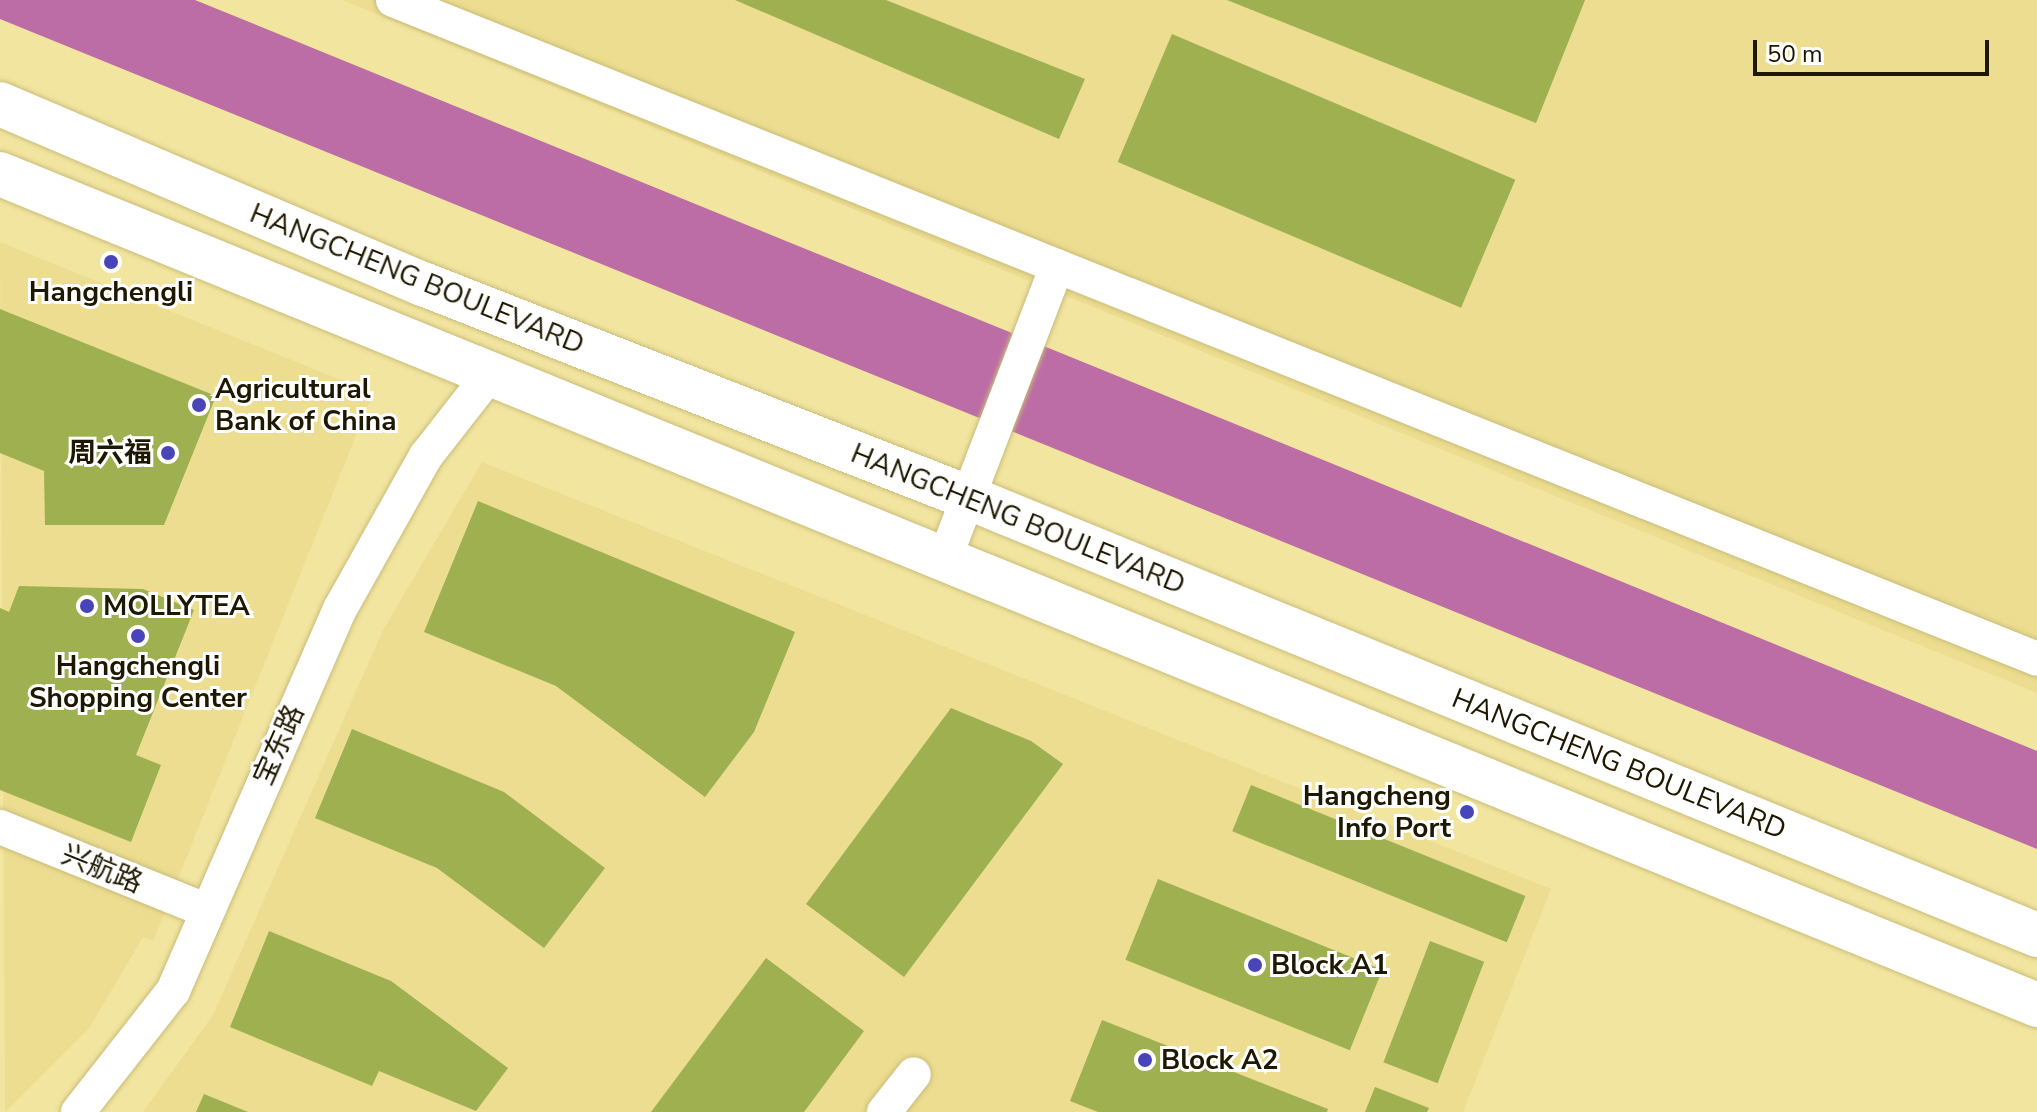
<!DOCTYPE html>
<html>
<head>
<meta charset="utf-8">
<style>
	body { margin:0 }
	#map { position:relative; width:2037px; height:1112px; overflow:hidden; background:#f2e5a0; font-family:"Nunito Sans","Noto Sans SC",sans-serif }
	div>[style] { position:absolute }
	.built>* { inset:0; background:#ecdd90 }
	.water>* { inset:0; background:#bd6da6 }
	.building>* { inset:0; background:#9eb050; transform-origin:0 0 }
	.roads { filter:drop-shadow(0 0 2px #c9bc79) drop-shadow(0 0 2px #c9bc79) }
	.minor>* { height:34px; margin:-17px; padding:0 17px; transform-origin:17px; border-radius:17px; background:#fff }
	.major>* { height:44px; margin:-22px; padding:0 22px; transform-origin:22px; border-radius:22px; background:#fff }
	.dots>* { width:22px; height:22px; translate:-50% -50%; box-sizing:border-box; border:4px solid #fff; border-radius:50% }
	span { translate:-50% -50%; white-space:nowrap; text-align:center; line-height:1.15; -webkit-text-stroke:6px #fff; paint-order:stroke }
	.street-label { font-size:28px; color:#1e1800 }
	.poi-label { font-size:28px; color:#1e1800; font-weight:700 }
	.left { translate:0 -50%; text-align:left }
	.right { translate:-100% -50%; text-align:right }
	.scale { position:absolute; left:1753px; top:40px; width:236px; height:36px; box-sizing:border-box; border:4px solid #1e1800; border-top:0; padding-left:10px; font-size:24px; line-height:28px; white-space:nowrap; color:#1e1800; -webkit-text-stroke:6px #fff; paint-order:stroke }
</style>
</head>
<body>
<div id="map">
	<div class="built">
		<i style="clip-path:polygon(342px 0,2037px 0,2037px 693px,1421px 441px)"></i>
		<i style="clip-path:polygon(0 242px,373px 393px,153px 941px,143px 937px,90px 1027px,5px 1112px)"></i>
		<i style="clip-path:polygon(482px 462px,1551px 889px,1463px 1112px,143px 1112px,213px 1015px,383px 630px)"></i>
	</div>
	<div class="water">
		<i style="clip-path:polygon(0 0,195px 0,2037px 751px,2037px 849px,0 19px)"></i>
	</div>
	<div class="building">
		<i style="clip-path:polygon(735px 0,886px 0,1085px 79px,1059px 139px)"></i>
		<i style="clip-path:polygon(1227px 0,1585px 0,1536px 123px)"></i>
		<i style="left:1172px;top:34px;width:373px;height:139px;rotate:23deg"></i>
		<i style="clip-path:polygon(0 309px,216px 396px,164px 525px,45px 525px,44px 471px,0 453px)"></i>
		<i style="clip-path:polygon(478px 501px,795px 632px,754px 732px,705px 797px,556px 686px,424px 632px)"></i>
		<i style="clip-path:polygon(19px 586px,143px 589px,194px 610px,136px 755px,161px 765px,131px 842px,0 790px,0 608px,9px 612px)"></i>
		<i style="clip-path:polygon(951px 708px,1031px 741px,1063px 764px,904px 977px,806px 904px)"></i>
		<i style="clip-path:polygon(352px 729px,504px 792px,605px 868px,544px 948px,437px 868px,315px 818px)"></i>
		<i style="left:1251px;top:785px;width:296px;height:50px;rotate:22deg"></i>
		<i style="left:1158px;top:879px;width:242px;height:87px;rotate:22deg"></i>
		<i style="clip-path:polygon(269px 931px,391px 981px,508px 1068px,476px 1111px,379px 1071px,372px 1086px,230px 1027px)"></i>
		<i style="left:1430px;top:941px;width:58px;height:130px;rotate:21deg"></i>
		<i style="clip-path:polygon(766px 958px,864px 1031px,804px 1112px,651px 1112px)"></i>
		<i style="clip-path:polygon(1102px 1020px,1328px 1109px,1327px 1112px,1098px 1112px,1070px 1101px)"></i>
		<i style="clip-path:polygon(1375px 1087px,1429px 1108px,1427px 1112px,1365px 1112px)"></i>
		<i style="clip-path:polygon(204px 1094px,248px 1112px,196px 1112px)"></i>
	</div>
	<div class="roads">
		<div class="minor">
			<i style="left:393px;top:0;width:1771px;rotate:21.84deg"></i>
			<i style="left:943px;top:563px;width:318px;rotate:-69deg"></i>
			<i style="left:0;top:827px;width:221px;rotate:22deg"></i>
			<i style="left:78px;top:1112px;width:154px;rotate:-51.9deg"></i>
			<i style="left:173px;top:991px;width:417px;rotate:-66.4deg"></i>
			<i style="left:340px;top:609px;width:176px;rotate:-60.7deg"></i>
			<i style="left:426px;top:456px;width:99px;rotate:-52deg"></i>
			<i style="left:884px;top:1112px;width:48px;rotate:-51.7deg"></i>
		</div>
		<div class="major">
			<i style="left:0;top:104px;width:460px;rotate:23.1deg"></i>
			<i style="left:423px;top:284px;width:584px;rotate:21.38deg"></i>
			<i style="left:967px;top:497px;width:1156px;rotate:22.26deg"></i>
			<i style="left:0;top:174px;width:2200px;rotate:22.19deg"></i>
		</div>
	</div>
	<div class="dots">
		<i style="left:111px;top:262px;background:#4844ba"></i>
		<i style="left:199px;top:405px;background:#4844ba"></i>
		<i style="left:168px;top:453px;background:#4844ba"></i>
		<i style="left:87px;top:606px;background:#4844ba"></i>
		<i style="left:138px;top:636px;background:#4844ba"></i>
		<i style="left:1467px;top:812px;background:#4844ba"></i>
		<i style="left:1255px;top:965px;background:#4844ba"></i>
		<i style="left:1145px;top:1060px;background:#4844ba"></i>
	</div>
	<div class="street-label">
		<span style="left:417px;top:279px;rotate:22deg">HANGCHENG BOULEVARD</span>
		<span style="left:1018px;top:519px;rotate:22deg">HANGCHENG BOULEVARD</span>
		<span style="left:279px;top:745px;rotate:-66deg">宝东路</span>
		<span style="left:1619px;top:764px;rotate:22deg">HANGCHENG BOULEVARD</span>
		<span style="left:102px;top:869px;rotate:22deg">兴航路</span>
	</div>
	<div class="poi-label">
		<span style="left:111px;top:292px">Hangchengli</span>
		<span class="left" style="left:215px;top:405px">Agricultural<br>Bank of China</span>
		<span class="right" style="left:152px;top:453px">周六福</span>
		<span class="left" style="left:103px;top:606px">MOLLYTEA</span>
		<span style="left:138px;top:682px">Hangchengli<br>Shopping Center</span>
		<span class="right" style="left:1451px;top:812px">Hangcheng<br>Info Port</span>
		<span class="left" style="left:1271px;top:965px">Block A1</span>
		<span class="left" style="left:1161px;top:1060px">Block A2</span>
	</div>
	<div class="scale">50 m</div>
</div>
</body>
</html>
